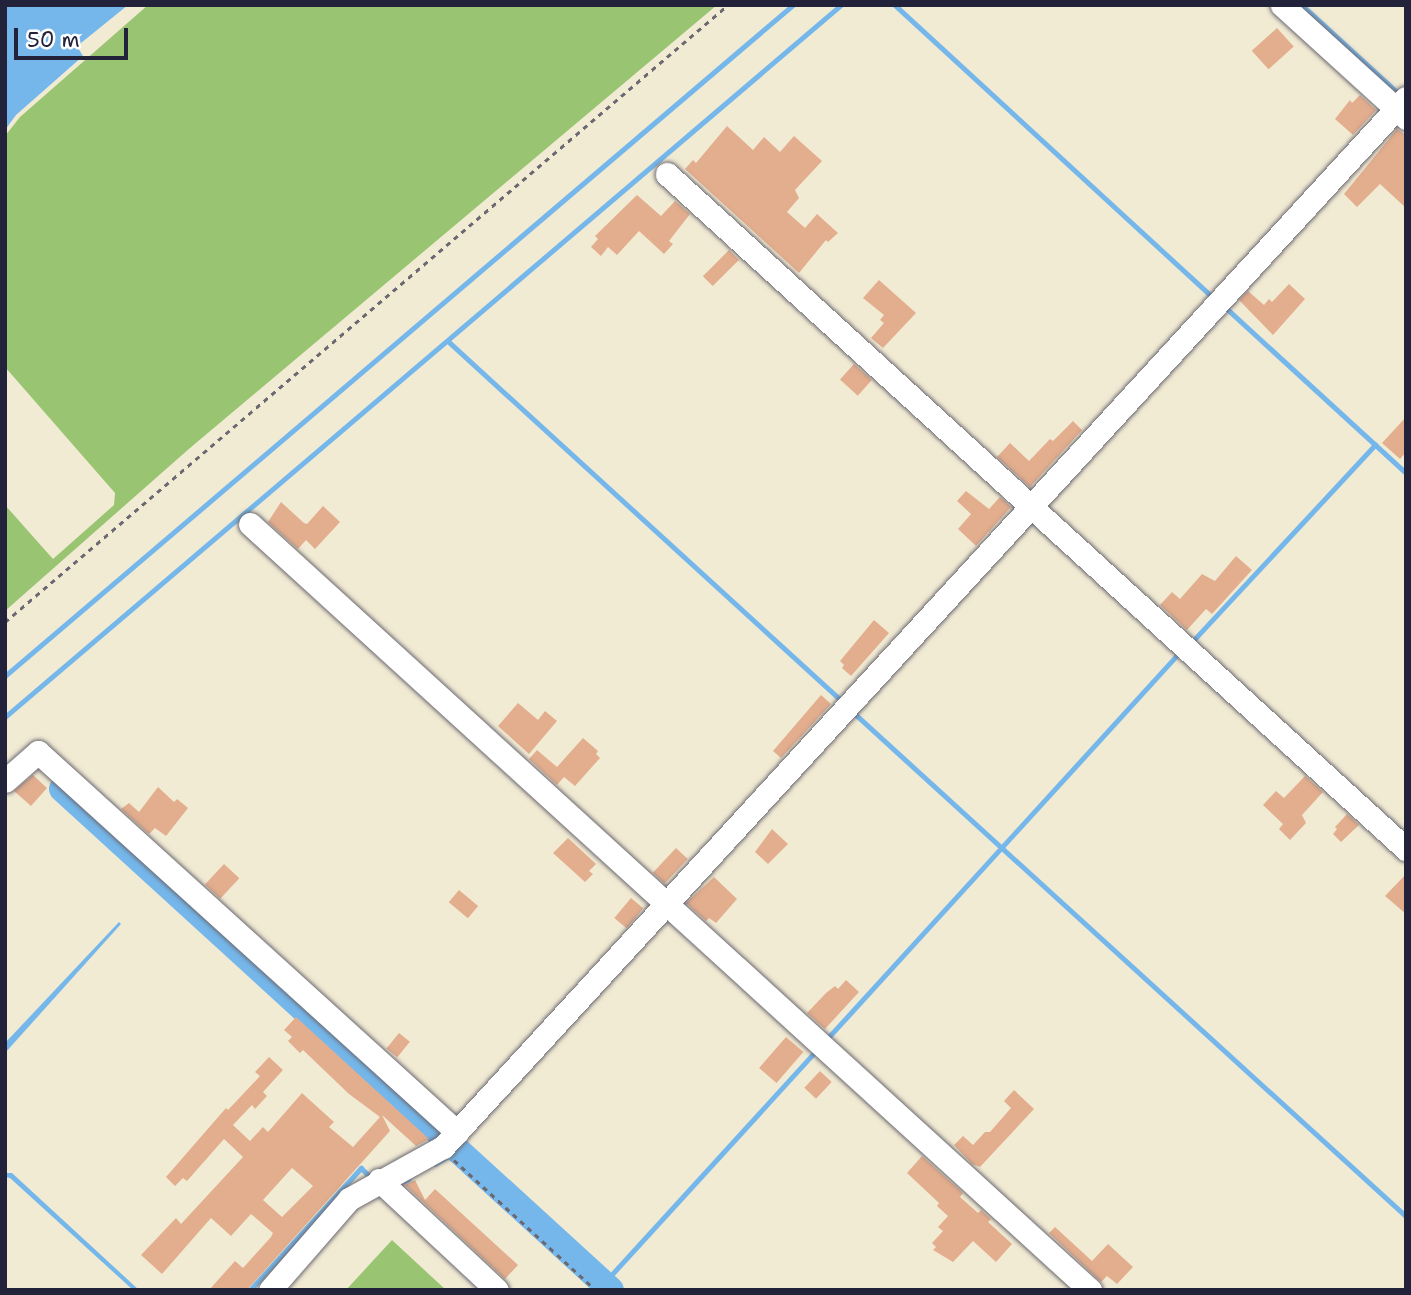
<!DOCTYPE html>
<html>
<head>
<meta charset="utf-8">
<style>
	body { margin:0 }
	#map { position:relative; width:1411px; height:1295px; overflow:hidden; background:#f2ebd4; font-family:"Shantell Sans",sans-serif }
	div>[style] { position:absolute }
	.green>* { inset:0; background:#99c573 }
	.water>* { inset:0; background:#75b7ea }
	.stream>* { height:4.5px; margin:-2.25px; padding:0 2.25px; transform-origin:2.25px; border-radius:2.25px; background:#75b7ea }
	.river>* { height:26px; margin:-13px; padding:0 13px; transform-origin:13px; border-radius:13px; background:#75b7ea }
	.building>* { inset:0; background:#e3ae8e; transform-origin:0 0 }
	.path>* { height:2.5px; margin-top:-1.25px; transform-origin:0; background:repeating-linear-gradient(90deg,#6b6871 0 5px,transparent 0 10px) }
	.roads { filter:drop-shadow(0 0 2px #6b6871) drop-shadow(0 0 2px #6b6871) }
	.minor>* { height:23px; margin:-11.5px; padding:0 11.5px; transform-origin:11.5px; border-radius:11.5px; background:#fff }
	span { translate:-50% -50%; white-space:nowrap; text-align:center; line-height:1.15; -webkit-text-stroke:5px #fff; paint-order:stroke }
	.frame { position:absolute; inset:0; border:7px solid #22223b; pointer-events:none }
	.scale { position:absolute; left:14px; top:28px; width:114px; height:32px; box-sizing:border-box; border:4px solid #22223b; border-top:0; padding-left:9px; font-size:21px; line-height:24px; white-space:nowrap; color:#22223b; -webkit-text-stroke:5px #fff; paint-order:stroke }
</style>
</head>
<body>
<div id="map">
	<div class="green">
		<i style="clip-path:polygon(148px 5px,717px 5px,190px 448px,5px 611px,5px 505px,53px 559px,114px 505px,115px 493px,5px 367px,5px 136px,20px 117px)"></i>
		<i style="clip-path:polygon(392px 1240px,446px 1290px,346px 1290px)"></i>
	</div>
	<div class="water">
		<i style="clip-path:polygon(5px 5px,128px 5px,81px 43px,78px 48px,83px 56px,16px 115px,5px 130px)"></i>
		<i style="clip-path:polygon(119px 922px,121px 924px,5px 1053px,5px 1043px)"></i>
		<i style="clip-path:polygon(5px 1173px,12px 1173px,139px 1290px,133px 1290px,10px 1178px,5px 1177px)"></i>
	</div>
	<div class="stream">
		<i style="left:895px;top:5px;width:432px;rotate:42.6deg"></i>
		<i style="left:1302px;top:5px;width:132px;rotate:42.5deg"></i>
		<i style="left:1224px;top:306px;width:247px;rotate:42.5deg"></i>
		<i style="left:448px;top:341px;width:535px;rotate:42.42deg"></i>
		<i style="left:1190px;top:644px;width:272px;rotate:-47.1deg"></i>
		<i style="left:5px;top:676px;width:1035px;rotate:-40.42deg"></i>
		<i style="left:853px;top:712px;width:748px;rotate:42.35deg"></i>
		<i style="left:5px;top:717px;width:1098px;rotate:-40.42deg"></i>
		<i style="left:826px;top:1040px;width:524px;rotate:-47.63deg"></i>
		<i style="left:435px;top:1164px;width:27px;rotate:-31deg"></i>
		<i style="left:405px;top:1181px;width:4px;rotate:-27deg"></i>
		<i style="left:604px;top:1283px;width:314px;rotate:-47.6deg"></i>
		<i style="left:250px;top:1290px;width:165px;rotate:-47.7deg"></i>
		<i style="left:361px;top:1168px;width:12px;rotate:42deg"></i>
	</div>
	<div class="river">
		<i style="left:62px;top:789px;width:743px;rotate:42.38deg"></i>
	</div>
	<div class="building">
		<i style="left:1277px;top:28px;width:25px;height:34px;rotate:48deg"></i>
		<i style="clip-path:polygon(1360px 95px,1376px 110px,1353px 135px,1335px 119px,1350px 100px,1352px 103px)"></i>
		<i style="clip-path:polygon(727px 126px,753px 150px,764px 137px,780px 152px,794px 136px,822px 161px,795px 190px,799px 198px,787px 212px,805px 228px,817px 214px,838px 233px,828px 242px,826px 240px,799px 273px,685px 169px,693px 160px,696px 163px)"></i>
		<i style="clip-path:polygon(1397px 129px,1406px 135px,1406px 208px,1380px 184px,1357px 207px,1344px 194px)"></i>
		<i style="clip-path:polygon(637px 195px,661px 216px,675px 201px,690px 214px,669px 241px,673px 244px,664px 254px,639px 231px,617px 255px,608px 247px,601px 256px,591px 247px,598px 239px,595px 236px)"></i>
		<i style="left:729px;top:250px;width:14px;height:37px;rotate:45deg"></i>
		<i style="clip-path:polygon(879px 280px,916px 313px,883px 348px,871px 338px,884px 323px,880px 320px,884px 315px,863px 298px)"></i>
		<i style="clip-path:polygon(1289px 284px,1305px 299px,1273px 335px,1239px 300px,1248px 291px,1264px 305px,1269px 299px,1272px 302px)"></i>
		<i style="left:854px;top:364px;width:24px;height:21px;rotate:42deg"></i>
		<i style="clip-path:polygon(1406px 417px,1406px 452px,1400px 459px,1382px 443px)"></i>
		<i style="clip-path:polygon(1073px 421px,1082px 430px,1030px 487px,997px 457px,1010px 443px,1029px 461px,1050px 439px,1053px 441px)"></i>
		<i style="clip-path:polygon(966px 491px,989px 509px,1000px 497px,1011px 507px,976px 546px,958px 529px,971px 514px,957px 501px)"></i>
		<i style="clip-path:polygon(281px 502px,304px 523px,307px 524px,323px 506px,340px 522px,315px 549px,306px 540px,298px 549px,268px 522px)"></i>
		<i style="clip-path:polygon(1236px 556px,1252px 570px,1212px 614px,1206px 609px,1187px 630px,1160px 605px,1172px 592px,1180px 599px,1202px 574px,1215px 581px)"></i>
		<i style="clip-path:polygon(874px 620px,889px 633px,851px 676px,842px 668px,844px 665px,840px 661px)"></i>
		<i style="clip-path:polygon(821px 695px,831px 704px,781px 758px,773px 751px)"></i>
		<i style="clip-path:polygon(518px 703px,538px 720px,545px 711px,557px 721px,529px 754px,498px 726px)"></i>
		<i style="clip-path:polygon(583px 738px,598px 751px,596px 754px,600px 758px,575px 786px,564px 777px,557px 785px,529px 759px,537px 750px,557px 767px)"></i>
		<i style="clip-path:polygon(33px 775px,47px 788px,31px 806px,14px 791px)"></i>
		<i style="clip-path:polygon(1305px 776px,1323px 792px,1302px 815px,1306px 823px,1290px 840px,1279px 829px,1283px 824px,1263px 805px,1276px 791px,1284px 798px)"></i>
		<i style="clip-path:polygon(158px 787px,174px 802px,177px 799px,188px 808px,166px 836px,155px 828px,149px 834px,121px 809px,129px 803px,139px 812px)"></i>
		<i style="clip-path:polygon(1347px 814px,1359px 825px,1341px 842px,1333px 834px,1337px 829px,1335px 827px)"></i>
		<i style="clip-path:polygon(772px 829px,788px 844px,768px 864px,755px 852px)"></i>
		<i style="clip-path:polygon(568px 838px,596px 864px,589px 871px,593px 874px,585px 882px,553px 853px)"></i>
		<i style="left:676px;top:848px;width:16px;height:34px;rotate:43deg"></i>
		<i style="left:224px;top:864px;width:21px;height:28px;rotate:43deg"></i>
		<i style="clip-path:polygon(1406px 874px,1406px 914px,1385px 896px)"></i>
		<i style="clip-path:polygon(714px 877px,737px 899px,716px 923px,709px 918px,706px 921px,686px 903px)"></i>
		<i style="left:459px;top:890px;width:25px;height:16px;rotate:40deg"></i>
		<i style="left:631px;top:898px;width:16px;height:26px;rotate:40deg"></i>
		<i style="clip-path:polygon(846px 980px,859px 992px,825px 1029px,807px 1013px,826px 993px,835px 986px,838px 989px)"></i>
		<i style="clip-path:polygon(evenodd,296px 1017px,429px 1139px,416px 1146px,382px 1115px,390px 1131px,247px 1290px,209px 1290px,235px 1261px,243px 1268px,271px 1237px,273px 1233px,251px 1214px,231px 1236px,211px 1218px,162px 1274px,141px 1255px,176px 1218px,181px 1224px,243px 1157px,224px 1139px,187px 1181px,183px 1178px,175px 1186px,166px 1177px,226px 1108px,228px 1110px,260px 1076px,255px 1072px,269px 1057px,283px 1070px,263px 1092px,267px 1096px,255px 1109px,252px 1105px,233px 1125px,250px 1141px,263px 1127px,268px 1132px,302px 1093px,334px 1122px,329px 1127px,353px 1147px,380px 1117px,349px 1094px,303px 1050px,300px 1053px,288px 1041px,292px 1037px,284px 1030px,296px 1017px,292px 1168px,313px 1186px,282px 1217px,263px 1200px,292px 1168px)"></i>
		<i style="left:399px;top:1033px;width:14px;height:20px;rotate:39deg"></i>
		<i style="left:786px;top:1037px;width:23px;height:41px;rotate:41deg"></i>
		<i style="left:820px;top:1071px;width:16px;height:23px;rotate:43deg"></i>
		<i style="clip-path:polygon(1014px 1090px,1034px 1109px,980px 1167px,972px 1164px,954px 1145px,963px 1136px,973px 1145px,985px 1132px,990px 1132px,1011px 1108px,1004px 1101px)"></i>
		<i style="clip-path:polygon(922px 1156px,963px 1193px,960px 1197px,978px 1213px,981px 1210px,991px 1219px,988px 1222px,1012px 1244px,996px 1262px,973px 1241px,953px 1262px,933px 1250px,936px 1247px,932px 1243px,943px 1231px,938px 1227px,948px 1216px,937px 1206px,939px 1203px,907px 1173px)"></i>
		<i style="clip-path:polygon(415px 1180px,425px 1200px,435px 1189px,518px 1265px,505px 1279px,405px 1185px)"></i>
		<i style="clip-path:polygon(1055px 1227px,1092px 1261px,1108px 1244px,1133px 1267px,1117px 1284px,1107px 1276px,1101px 1282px,1049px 1233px)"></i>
	</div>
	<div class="path">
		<i style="left:5px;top:622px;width:950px;rotate:-40.48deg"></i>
		<i style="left:454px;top:1160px;width:193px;rotate:42.5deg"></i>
	</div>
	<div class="roads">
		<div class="minor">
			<i style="left:1282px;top:5px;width:168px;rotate:42.3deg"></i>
			<i style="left:667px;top:174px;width:1001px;rotate:42.41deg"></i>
			<i style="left:250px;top:524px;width:1137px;rotate:42.36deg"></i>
			<i style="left:5px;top:781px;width:44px;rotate:-41.3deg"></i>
			<i style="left:38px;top:752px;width:566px;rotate:42.21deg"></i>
			<i style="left:379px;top:1180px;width:161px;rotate:43deg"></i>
			<i style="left:270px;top:1290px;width:121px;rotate:-49deg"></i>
			<i style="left:349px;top:1199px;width:107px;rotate:-29deg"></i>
			<i style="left:443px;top:1147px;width:1424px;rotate:-47.45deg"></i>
		</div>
	</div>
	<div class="frame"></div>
	<div class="scale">50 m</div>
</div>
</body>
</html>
